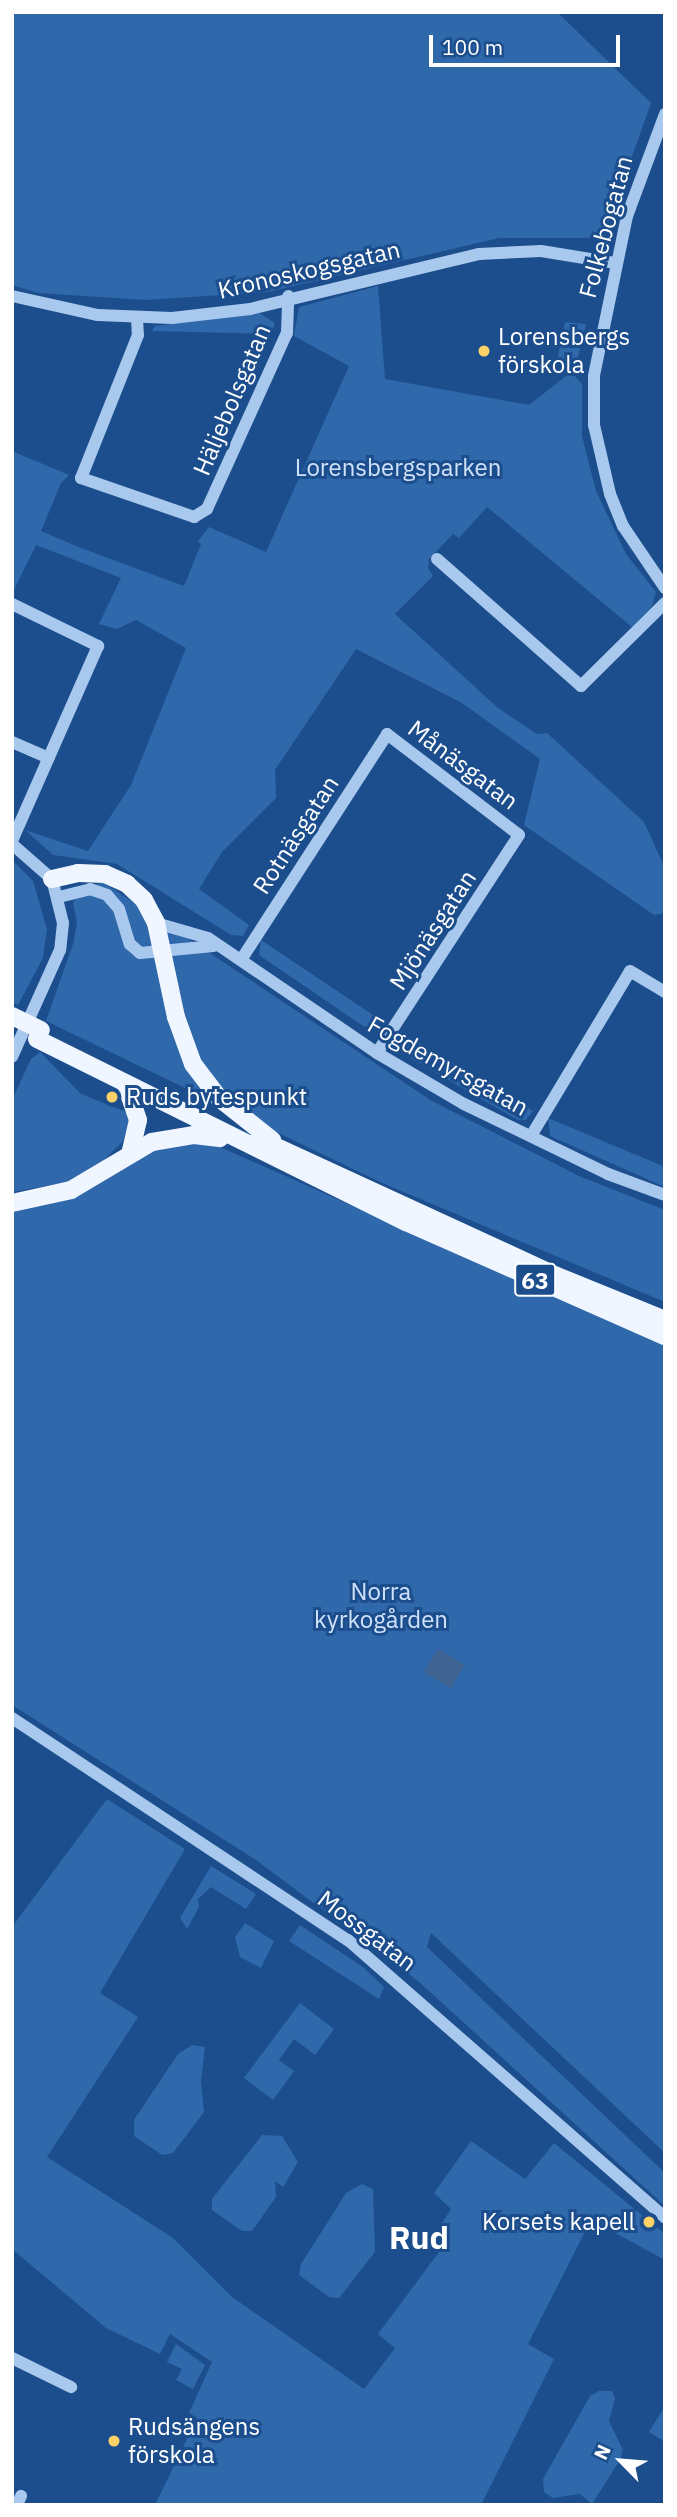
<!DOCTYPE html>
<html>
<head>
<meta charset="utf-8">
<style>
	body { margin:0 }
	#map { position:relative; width:677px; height:2517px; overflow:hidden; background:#1c4e8d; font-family:"IBM Plex Sans",sans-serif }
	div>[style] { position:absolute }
	.green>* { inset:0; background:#2f68ab }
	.water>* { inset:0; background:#406492; transform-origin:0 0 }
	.minor>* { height:12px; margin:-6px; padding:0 6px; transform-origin:6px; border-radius:6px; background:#a9c8ed }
	.major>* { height:18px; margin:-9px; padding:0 9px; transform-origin:9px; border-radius:9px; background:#f0f6ff }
	.major-bridge>* { height:18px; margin:-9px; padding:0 9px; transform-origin:9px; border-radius:9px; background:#f0f6ff }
	.dots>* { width:19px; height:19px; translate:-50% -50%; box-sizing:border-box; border:4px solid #1c4e8d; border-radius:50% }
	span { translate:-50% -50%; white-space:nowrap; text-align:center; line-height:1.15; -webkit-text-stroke:6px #1c4e8d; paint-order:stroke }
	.shield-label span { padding:2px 5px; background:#1c4e8d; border:2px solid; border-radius:5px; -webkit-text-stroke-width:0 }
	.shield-label { font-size:23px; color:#fff; font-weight:700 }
	.street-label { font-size:24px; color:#fff }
	.poi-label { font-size:24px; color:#fff }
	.left { translate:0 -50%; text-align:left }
	.right { translate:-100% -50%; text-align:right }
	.park-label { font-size:24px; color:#cfe2fa }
	.district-label { font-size:32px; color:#fff; font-weight:700 }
	.frame { position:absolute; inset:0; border:14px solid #fff; pointer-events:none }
	.north { position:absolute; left:586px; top:2426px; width:70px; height:70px; -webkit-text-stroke:5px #1c4e8d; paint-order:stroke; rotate:295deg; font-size:19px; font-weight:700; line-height:28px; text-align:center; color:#fff }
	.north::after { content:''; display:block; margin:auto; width:24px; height:32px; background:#fff; clip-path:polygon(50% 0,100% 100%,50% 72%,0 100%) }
	.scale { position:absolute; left:429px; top:35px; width:191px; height:32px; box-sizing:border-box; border:4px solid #fff; border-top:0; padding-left:9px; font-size:21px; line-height:24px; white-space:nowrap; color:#fff; -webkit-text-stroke:5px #1c4e8d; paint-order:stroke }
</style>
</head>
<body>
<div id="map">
	<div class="green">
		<i style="clip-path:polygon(12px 12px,557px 12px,651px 103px,603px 238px,499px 238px,268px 292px,146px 300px,38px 293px,12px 285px)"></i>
		<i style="clip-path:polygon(378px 286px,385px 379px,529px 405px,571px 372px,582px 384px,582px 436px,596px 491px,626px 554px,656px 592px,652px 606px,632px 627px,487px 507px,459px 538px,453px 534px,429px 559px,428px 568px,433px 576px,395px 614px,498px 708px,537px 734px,547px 733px,644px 822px,665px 868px,665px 913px,654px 915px,524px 825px,540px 759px,462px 703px,356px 649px,275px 770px,276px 798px,222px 852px,199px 889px,249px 925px,243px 936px,231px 935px,117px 864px,53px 855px,25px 830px,88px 851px,131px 785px,186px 648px,136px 620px,117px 629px,99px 624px,121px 578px,36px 545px,12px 594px,12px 451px,69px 475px,61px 483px,41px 531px,81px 548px,184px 586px,201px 544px,198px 541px,209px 527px,266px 552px,349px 366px,294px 336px,299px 307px)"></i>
		<i style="clip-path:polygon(258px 312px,275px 323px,271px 334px,152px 331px,155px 326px)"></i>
		<i style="clip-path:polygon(565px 322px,586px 324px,576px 366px,565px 364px,558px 356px)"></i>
		<i style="clip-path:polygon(12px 860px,33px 881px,47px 929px,43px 958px,18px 1005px,12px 1002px)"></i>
		<i style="clip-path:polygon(103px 882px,432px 1101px,579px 1176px,665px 1210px,665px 1302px,380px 1182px,46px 1021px,73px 944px,77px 923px,73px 903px,79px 891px)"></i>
		<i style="clip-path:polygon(261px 940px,382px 1021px,376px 1030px,363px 1026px,259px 955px)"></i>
		<i style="clip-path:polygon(400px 1031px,533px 1111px,526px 1120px,518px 1120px,395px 1049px)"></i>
		<i style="clip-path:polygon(40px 1052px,81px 1094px,129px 1113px,128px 1127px,123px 1141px,100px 1164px,66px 1182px,12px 1192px,12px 1100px,31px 1059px)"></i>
		<i style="clip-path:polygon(548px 1118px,665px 1167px,665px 1187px,550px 1136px)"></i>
		<i style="clip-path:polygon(182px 1130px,665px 1345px,665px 2153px,431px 1933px,427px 1947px,665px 2173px,665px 2206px,418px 1981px,256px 1860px,12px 1705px,12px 1211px)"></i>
		<i style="clip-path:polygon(107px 1799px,185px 1849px,100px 1993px,138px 2017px,47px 2157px,173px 2238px,232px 2297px,364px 2389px,395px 2348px,378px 2334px,448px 2240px,448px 2229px,442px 2223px,451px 2209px,434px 2193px,471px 2141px,525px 2179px,554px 2143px,665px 2234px,665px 2260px,591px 2220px,528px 2344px,554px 2359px,481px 2505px,155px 2505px,197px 2418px,189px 2413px,212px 2362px,170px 2334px,160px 2354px,106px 2328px,12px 2249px,12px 1927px)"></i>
		<i style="clip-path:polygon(211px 1866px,256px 1894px,246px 1909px,211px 1887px,198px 1899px,199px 1907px,187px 1929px,180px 1918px)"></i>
		<i style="clip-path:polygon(245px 1923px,274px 1941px,261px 1968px,240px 1957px,235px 1937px)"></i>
		<i style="clip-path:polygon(300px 1925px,363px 1967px,384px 1987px,379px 1999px,289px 1941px)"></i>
		<i style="clip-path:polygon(300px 2003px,334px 2029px,315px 2055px,294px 2039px,279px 2060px,294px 2071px,273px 2100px,244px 2078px)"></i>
		<i style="clip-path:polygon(192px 2045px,205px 2047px,201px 2081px,204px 2112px,173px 2153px,162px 2155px,134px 2136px,134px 2120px,178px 2054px)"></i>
		<i style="clip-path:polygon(262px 2135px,282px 2136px,298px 2162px,283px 2187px,275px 2181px,276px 2197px,252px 2231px,242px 2231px,212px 2210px,212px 2199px)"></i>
		<i style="clip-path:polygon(362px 2184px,373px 2189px,375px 2252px,339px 2298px,329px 2297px,299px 2275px,301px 2264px,346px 2193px)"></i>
		<i style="clip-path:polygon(176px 2344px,205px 2365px,193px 2389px,176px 2380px,182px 2369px,167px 2362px)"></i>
		<i style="clip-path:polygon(599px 2391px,612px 2391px,615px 2399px,609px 2421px,623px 2450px,620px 2460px,592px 2504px,580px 2494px,553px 2498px,544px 2492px,543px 2479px,590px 2396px)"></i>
		<i style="clip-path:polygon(665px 2406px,665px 2442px,649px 2432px)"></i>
	</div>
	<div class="water">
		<i style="left:438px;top:1649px;width:31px;height:27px;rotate:31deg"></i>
	</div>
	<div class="minor">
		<i style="left:665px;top:114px;width:109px;rotate:110.4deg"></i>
		<i style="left:627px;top:216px;width:163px;rotate:101.7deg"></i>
		<i style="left:594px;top:376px;width:49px;rotate:90deg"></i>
		<i style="left:594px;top:425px;width:71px;rotate:76.9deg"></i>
		<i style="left:610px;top:494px;width:35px;rotate:68deg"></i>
		<i style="left:623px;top:526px;width:75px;rotate:55.9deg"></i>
		<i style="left:12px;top:296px;width:88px;rotate:12.5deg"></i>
		<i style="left:98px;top:315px;width:74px;rotate:2.3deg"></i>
		<i style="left:172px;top:318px;width:79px;rotate:-6.6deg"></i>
		<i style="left:250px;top:309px;width:236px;rotate:-13.5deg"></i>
		<i style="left:479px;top:254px;width:62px;rotate:-2.8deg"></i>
		<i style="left:541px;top:251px;width:75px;rotate:9.2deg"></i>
		<i style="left:137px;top:318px;width:17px;rotate:87deg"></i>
		<i style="left:138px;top:335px;width:154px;rotate:111.7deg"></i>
		<i style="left:81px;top:478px;width:120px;rotate:19deg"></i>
		<i style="left:194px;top:517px;width:15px;rotate:-32deg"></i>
		<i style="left:207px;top:509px;width:193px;rotate:-65.6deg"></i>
		<i style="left:287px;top:333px;width:37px;rotate:-88deg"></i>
		<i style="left:437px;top:559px;width:192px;rotate:41.4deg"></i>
		<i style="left:581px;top:686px;width:118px;rotate:-44.7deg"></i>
		<i style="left:12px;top:604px;width:96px;rotate:26deg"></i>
		<i style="left:98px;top:646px;width:213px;rotate:113.8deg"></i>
		<i style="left:12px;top:742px;width:40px;rotate:23.4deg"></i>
		<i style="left:12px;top:844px;width:53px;rotate:41.2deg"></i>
		<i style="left:52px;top:879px;width:45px;rotate:76deg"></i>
		<i style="left:63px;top:923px;width:27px;rotate:96deg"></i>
		<i style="left:60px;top:950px;width:117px;rotate:114.2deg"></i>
		<i style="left:59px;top:897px;width:32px;rotate:-14deg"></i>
		<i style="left:90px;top:889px;width:18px;rotate:19deg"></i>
		<i style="left:107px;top:895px;width:18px;rotate:49deg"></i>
		<i style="left:119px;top:909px;width:37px;rotate:73deg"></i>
		<i style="left:130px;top:944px;width:13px;rotate:42deg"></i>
		<i style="left:140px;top:953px;width:74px;rotate:-5.4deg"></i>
		<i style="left:156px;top:923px;width:54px;rotate:16.1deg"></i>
		<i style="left:208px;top:938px;width:204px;rotate:34.2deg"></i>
		<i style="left:377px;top:1053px;width:101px;rotate:30.4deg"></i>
		<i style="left:464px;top:1104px;width:160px;rotate:25.9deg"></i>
		<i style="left:608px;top:1174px;width:61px;rotate:20.2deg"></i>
		<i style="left:241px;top:960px;width:269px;rotate:-57.1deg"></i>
		<i style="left:387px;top:734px;width:166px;rotate:37.4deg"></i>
		<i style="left:519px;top:835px;width:260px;rotate:123.1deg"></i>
		<i style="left:531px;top:1136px;width:192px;rotate:-59deg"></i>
		<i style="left:630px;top:971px;width:41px;rotate:31deg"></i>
		<i style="left:12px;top:1718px;width:403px;rotate:33.5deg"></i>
		<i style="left:348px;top:1940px;width:422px;rotate:41.2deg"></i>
		<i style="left:12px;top:2358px;width:66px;rotate:26.2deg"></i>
		<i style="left:17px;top:2505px;width:10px;rotate:-66deg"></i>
	</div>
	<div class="major">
		<i style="left:52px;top:879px;width:27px;rotate:-13deg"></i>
		<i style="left:78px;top:873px;width:27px;rotate:2deg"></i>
		<i style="left:105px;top:874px;width:24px;rotate:24deg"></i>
		<i style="left:127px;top:884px;width:23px;rotate:43deg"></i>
		<i style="left:144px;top:900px;width:26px;rotate:62deg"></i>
		<i style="left:156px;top:923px;width:96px;rotate:78deg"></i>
		<i style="left:176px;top:1017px;width:50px;rotate:70.1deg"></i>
		<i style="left:193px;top:1064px;width:43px;rotate:52.6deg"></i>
		<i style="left:219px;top:1098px;width:68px;rotate:38.4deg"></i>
		<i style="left:37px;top:1039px;width:412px;rotate:26.4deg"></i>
		<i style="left:406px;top:1222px;width:283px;rotate:23.8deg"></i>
		<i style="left:126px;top:1085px;width:37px;rotate:71deg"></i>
		<i style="left:138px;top:1120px;width:32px;rotate:103deg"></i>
		<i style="left:259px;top:1139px;width:328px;rotate:24.7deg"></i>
		<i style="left:557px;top:1276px;width:117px;rotate:22.2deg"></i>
		<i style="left:12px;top:1203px;width:60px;rotate:-12.4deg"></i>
		<i style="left:71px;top:1190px;width:94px;rotate:-30.7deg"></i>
		<i style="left:152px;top:1142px;width:43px;rotate:-9.5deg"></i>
		<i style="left:194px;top:1135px;width:26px;rotate:7deg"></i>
	</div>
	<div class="major-bridge">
		<i style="left:12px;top:1016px;width:32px;rotate:26deg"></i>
	</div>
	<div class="dots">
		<i style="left:484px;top:351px;background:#fed267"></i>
		<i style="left:112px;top:1097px;background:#fed267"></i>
		<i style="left:649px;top:2222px;background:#fed267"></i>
		<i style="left:114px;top:2441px;background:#fed267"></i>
	</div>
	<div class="shield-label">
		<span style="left:535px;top:1280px">63</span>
	</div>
	<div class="street-label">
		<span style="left:606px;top:227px;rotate:-75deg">Folkebogatan</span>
		<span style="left:309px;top:270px;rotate:-13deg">Kronoskogsgatan</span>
		<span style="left:232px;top:400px;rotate:-67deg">Häljebolsgatan</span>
		<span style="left:463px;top:765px;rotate:37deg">Månäsgatan</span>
		<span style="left:296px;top:835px;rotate:-57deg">Rotnäsgatan</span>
		<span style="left:433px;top:930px;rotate:-57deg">Mjönäsgatan</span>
		<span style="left:448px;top:1066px;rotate:29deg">Fogdemyrsgatan</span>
		<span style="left:367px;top:1931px;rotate:37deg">Mossgatan</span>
	</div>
	<div class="poi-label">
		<span class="left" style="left:498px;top:351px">Lorensbergs<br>förskola</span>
		<span class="left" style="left:126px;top:1097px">Ruds bytespunkt</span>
		<span class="right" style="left:635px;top:2222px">Korsets kapell</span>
		<span class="left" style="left:128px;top:2441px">Rudsängens<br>förskola</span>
	</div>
	<div class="park-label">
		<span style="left:398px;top:468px">Lorensbergsparken</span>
		<span style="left:381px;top:1606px">Norra<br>kyrkogården</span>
	</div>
	<div class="district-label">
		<span style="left:419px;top:2237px">Rud</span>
	</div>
	<div class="frame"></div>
	<div class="north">N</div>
	<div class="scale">100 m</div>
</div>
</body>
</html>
